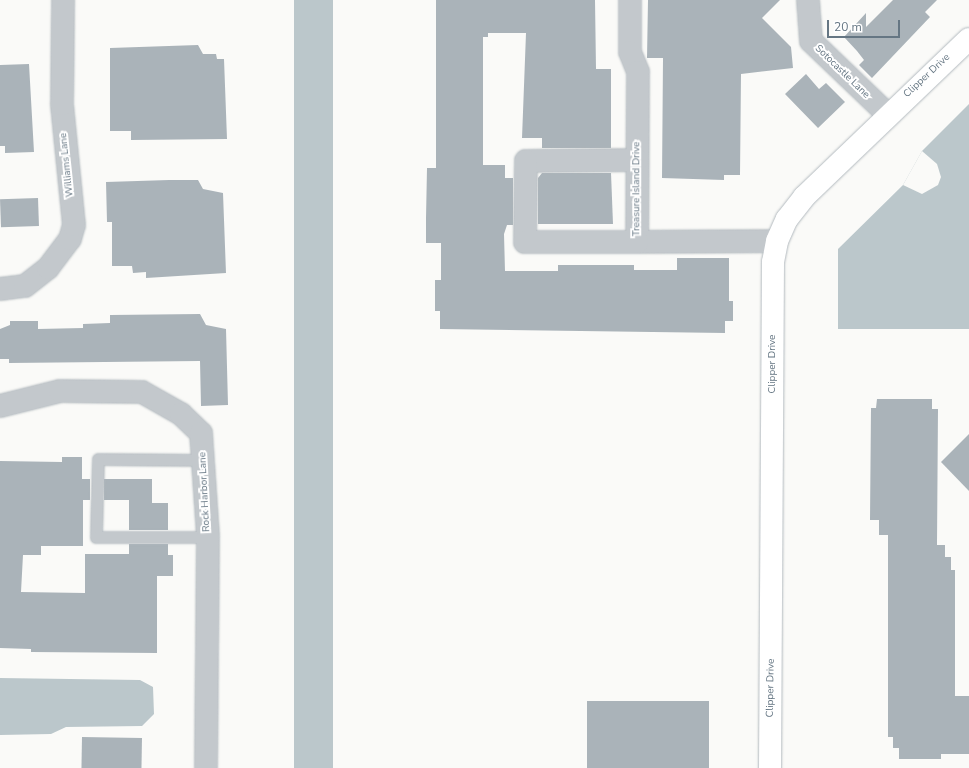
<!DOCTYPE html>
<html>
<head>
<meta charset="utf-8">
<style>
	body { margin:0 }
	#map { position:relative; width:969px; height:768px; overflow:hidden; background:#fafaf8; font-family:"Nunito Sans",sans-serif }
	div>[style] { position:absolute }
	.water>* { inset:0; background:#bbc7cb; transform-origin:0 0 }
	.pier>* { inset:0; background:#fafaf8 }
	.building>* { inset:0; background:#aab3b9; transform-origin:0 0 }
	.roads { filter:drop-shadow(0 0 1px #b3babf) drop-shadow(0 0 1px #b3babf) }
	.lane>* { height:11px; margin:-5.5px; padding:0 5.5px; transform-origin:5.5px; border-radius:5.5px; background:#c3c8cc }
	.street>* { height:22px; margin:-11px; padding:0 11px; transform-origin:11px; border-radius:11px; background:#c3c8cc }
	.secondary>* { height:22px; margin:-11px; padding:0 11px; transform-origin:11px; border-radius:11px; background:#fff }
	span { translate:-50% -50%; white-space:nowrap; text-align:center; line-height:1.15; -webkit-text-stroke:4px #fff; paint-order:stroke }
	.street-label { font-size:10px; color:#657683 }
	.scale { position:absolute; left:827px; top:20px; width:73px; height:18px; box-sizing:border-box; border:2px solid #657683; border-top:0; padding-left:5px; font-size:12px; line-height:14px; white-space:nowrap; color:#657683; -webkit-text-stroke:3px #fff; paint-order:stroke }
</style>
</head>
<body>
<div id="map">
	<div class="water">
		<i style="left:294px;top:0;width:39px;height:768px"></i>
		<i style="clip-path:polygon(969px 104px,969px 329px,838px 329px,838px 249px,903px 185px,922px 151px)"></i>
		<i style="clip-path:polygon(0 678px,140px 680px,153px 687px,154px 714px,142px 726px,66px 727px,51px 734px,0 735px)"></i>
	</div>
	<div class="pier">
		<i style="clip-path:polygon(922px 151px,937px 164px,941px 177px,938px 185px,922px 194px,903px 185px)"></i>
	</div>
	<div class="building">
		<i style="clip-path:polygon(436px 0,595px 0,596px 69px,611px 69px,611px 148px,542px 148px,542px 138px,522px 138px,526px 33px,488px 33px,488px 37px,483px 37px,483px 165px,505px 165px,505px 178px,513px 178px,513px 225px,507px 225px,504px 234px,505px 271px,558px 271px,558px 265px,634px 265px,634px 270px,677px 270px,677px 258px,729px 258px,729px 301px,733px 301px,733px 321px,725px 321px,725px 333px,440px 329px,440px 311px,435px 311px,435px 280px,441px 280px,441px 243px,426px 243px,426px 218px,427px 168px,436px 168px)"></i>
		<i style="clip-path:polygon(648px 0,780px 0,762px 18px,791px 47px,793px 68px,741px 74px,740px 175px,724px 175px,724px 180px,662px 178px,663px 58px,647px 58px)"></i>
		<i style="clip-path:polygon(893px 0,937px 0,925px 12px,930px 17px,872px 78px,859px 65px,864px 60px,857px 51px,844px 37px,866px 13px,866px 27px)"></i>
		<i style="clip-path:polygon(198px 45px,203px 54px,216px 54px,217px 59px,224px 59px,227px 139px,131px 140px,131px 131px,110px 131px,110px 48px)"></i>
		<i style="clip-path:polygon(29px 64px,34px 152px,5px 153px,5px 146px,0 146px,0 65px)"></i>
		<i style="clip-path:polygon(806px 74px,819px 89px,826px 83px,845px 102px,818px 128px,785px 94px)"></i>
		<i style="clip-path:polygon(542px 173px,611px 173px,613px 224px,538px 224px,538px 178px)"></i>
		<i style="clip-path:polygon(169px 180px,198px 180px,203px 189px,223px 193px,226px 273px,146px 278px,146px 272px,133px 273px,132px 266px,112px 266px,112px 222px,107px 222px,106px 182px)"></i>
		<i style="left:38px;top:198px;width:28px;height:38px;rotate:88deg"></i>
		<i style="clip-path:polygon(200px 314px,206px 325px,226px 329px,228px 405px,201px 406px,200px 361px,9px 363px,9px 359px,0 359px,0 329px,10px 325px,10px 321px,38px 321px,38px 329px,83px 328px,83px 324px,110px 323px,110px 315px)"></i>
		<i style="clip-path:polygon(877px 399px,932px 399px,932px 409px,938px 409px,937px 545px,945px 545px,945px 557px,951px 557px,951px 570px,955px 570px,955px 696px,969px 696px,969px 754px,941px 754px,941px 759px,899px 759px,899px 748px,893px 748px,893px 737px,888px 737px,888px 535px,879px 535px,879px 520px,870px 520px,871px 408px,876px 408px)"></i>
		<i style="clip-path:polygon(969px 434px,969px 491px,941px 462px)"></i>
		<i style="clip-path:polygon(62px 457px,82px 457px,82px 479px,90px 479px,90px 500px,83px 500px,83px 546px,41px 546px,41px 555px,23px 555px,21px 592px,85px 593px,85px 554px,129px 554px,129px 544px,168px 544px,168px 555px,173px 555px,173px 576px,157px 576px,157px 653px,31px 652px,31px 649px,0 648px,0 461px,62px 462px)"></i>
		<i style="clip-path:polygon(104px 479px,152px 479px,152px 503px,168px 503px,168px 530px,129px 530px,129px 500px,104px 500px)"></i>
		<i style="left:587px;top:701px;width:122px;height:67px"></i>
		<i style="left:82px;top:737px;width:60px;height:31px;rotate:1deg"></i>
	</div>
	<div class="roads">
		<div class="lane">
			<i style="left:205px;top:460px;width:107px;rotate:-179.5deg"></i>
			<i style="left:98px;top:459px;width:78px;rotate:91.5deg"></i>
			<i style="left:96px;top:537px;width:112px"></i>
		</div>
		<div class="street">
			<i style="left:630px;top:0;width:52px;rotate:90deg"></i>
			<i style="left:630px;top:52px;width:22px;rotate:68deg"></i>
			<i style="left:638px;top:72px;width:170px;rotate:90.3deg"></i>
			<i style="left:637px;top:242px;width:140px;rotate:-0.4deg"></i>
			<i style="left:808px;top:0;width:41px;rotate:85.8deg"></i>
			<i style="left:811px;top:41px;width:105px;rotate:43.8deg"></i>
			<i style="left:637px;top:160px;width:111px;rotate:179.5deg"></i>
			<i style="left:526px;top:161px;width:81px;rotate:90.7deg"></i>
			<i style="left:525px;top:242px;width:112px"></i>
			<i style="left:0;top:289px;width:25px;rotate:-7deg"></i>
			<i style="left:25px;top:286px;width:29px;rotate:-38deg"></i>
			<i style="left:48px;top:268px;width:36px;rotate:-53deg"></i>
			<i style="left:70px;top:239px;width:15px;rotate:-74deg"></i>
			<i style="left:74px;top:225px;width:122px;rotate:-95.7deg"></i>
			<i style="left:62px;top:104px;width:104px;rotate:-89.4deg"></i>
			<i style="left:0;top:406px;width:62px;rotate:-14deg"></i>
			<i style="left:60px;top:391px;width:82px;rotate:0.7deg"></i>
			<i style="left:142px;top:392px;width:45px;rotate:29.4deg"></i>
			<i style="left:181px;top:414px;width:28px;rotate:44deg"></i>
			<i style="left:201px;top:433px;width:104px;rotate:86.1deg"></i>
			<i style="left:208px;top:537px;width:231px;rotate:90.5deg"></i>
		</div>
		<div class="secondary">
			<i style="left:770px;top:768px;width:506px;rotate:-89.66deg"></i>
			<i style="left:773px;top:262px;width:21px;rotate:-79deg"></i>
			<i style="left:777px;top:241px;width:24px;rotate:-66deg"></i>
			<i style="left:787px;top:219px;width:28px;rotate:-52deg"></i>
			<i style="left:804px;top:197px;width:228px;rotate:-43.8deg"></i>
		</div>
	</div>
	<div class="street-label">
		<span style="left:842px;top:72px;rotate:44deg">Sotocastle Lane</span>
		<span style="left:927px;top:76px;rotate:-43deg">Clipper Drive</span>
		<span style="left:67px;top:165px;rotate:-96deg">Williams Lane</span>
		<span style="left:637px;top:189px;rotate:-90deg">Treasure Island Drive</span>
		<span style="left:773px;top:364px;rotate:-90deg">Clipper Drive</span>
		<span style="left:205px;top:492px;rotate:-93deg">Rock Harbor Lane</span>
		<span style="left:771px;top:688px;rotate:-89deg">Clipper Drive</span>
	</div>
	<div class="scale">20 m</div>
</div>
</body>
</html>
